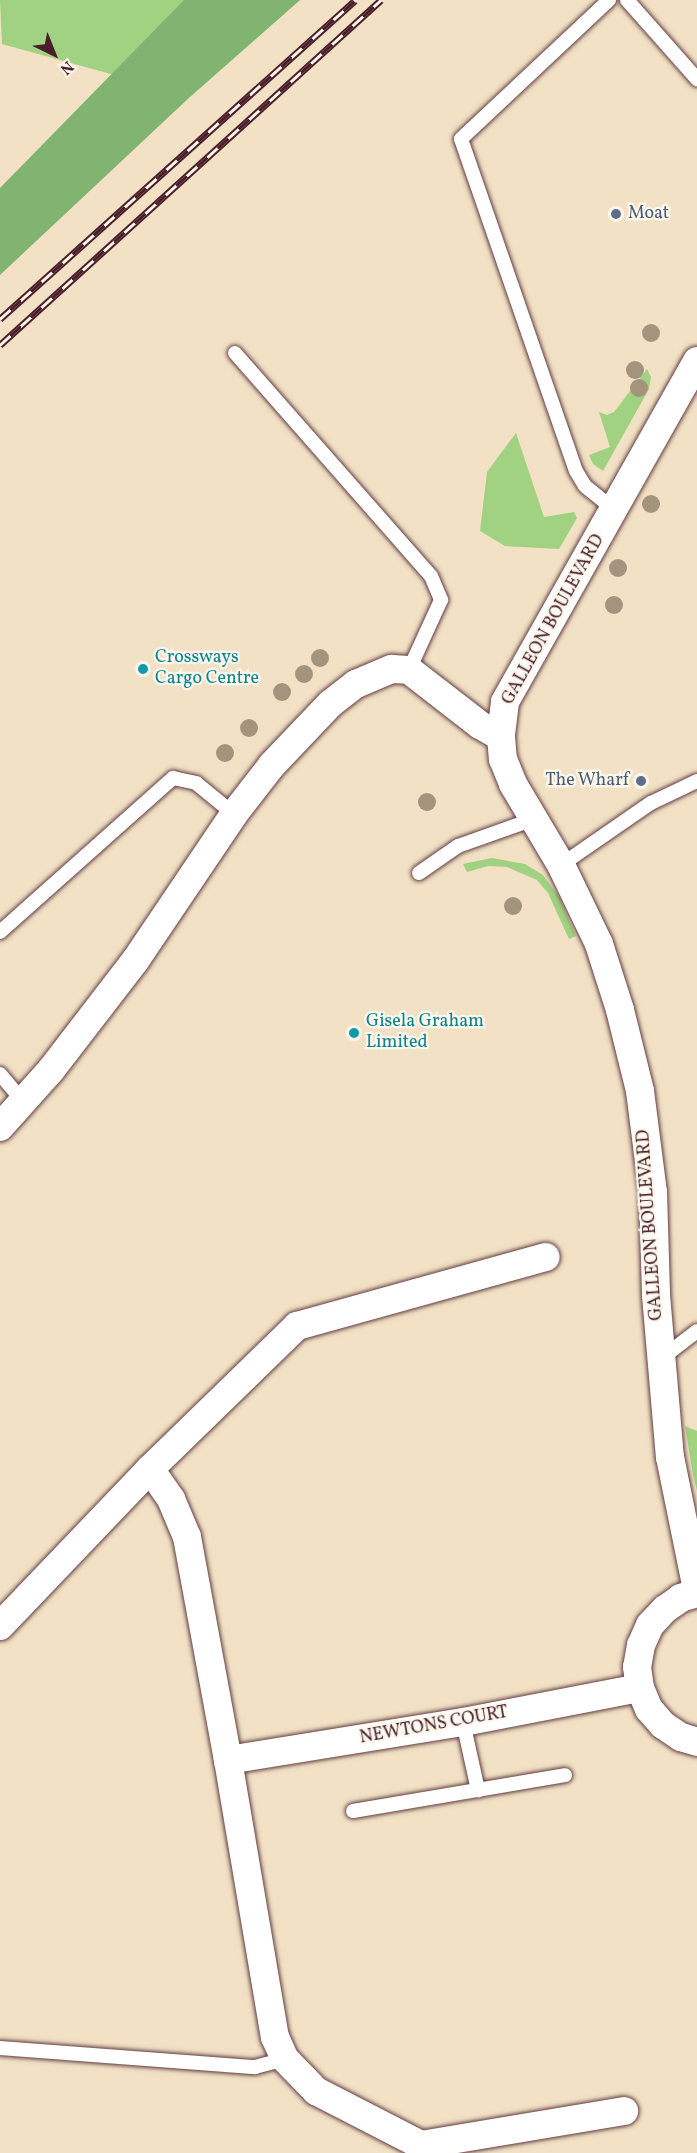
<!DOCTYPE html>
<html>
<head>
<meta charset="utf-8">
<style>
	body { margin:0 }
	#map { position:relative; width:697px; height:2153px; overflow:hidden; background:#f2e1c4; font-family:Vollkorn,serif }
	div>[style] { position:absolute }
	.green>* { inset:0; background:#a0d282 }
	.forest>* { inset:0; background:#80b470 }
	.roads { filter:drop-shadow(0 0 2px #633c42) drop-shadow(0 0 2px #633c42) }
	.service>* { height:14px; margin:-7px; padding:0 7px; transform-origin:7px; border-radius:7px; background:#fff }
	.minor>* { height:28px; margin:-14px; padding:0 14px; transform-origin:14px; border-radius:14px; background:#fff }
	.rail>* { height:7px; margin-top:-3.5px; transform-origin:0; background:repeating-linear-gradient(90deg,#fbf7ec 0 14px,#4a1f2b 0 28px); box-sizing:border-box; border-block:2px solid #4a1f2b }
	.trees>* { width:18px; height:18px; margin:-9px; border-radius:50%; background:#a4947e }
	.dots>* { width:16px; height:16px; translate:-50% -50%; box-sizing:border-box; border:3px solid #fbf7ec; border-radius:50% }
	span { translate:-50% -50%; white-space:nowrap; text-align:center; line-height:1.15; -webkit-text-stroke:4.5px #fbf7ec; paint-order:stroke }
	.service-label { font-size:18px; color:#4e5e75 }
	.left { translate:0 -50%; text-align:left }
	.right { translate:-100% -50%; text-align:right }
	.street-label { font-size:18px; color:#4a1f2b }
	.culture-label { font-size:18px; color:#0d838f }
	.north { position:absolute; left:24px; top:24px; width:60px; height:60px; -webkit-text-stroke:4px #fbf7ec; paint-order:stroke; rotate:137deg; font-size:16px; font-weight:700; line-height:24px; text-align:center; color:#4a1f2b }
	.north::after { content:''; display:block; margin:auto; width:21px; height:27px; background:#4a1f2b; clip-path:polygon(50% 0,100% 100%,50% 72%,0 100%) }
</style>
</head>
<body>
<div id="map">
	<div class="green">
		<i style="clip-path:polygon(0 0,300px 0,191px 96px,2px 44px)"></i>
		<i style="clip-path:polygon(647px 369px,651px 377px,649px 389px,603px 471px,593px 464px,589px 455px,610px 447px,599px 412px,607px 415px,614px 412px)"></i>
		<i style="clip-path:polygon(516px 433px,544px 517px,574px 512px,577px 518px,559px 549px,505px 546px,480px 531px,487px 472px)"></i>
		<i style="clip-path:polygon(492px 858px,525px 864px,543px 875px,559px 897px,576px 936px,569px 939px,548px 893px,537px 880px,507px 867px,488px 866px,467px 872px,463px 864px)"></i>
		<i style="clip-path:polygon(685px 1426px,697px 1431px,697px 1491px,693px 1475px)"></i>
	</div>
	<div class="forest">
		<i style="clip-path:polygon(184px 0,300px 0,191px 96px,0 275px,0 188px)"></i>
	</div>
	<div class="roads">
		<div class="service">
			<i style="left:609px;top:0;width:203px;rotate:136.8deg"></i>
			<i style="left:461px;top:139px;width:351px;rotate:70.9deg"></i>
			<i style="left:576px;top:471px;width:17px;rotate:59deg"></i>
			<i style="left:585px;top:486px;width:38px;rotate:39deg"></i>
			<i style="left:627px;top:0;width:106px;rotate:48.5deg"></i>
			<i style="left:235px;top:353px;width:297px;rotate:48.7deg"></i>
			<i style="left:431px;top:576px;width:26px;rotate:67deg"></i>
			<i style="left:441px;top:600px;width:77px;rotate:114.6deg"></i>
			<i style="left:561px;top:865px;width:109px;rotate:-34.6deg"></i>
			<i style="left:651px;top:803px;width:51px;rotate:-25.6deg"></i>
			<i style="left:419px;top:873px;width:47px;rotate:-34.7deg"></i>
			<i style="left:458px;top:846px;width:81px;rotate:-19.6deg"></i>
			<i style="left:0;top:932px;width:232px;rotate:-41.7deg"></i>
			<i style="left:173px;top:778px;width:24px;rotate:12deg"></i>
			<i style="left:196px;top:783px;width:49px;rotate:39.2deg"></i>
			<i style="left:0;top:1074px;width:34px;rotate:50deg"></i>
			<i style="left:662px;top:1358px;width:44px;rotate:-37.6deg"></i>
			<i style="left:463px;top:1722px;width:70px;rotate:77.6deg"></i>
			<i style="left:353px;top:1811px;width:215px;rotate:-9.6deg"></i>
			<i style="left:0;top:2048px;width:256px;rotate:4.3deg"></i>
			<i style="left:255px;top:2067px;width:31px;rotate:-15deg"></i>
		</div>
		<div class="minor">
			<i style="left:697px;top:361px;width:391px;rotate:119.4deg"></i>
			<i style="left:505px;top:702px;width:35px;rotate:97deg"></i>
			<i style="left:501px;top:737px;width:22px;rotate:85deg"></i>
			<i style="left:503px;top:759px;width:27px;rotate:68deg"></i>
			<i style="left:513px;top:784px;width:94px;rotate:59.3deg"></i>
			<i style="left:561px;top:865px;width:88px;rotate:64.3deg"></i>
			<i style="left:599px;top:944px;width:69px;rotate:72.3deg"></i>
			<i style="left:620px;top:1010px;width:83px;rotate:76.1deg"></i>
			<i style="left:640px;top:1091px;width:102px;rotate:82.7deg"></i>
			<i style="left:653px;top:1192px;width:103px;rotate:88.3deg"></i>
			<i style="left:656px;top:1295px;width:163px;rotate:85.1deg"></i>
			<i style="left:670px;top:1457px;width:136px;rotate:78.5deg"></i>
			<i style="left:0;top:1127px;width:76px;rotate:-48.2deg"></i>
			<i style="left:51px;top:1070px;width:138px;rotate:-52.4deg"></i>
			<i style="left:135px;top:961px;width:177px;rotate:-56deg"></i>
			<i style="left:234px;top:814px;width:62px;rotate:-52.2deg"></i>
			<i style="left:272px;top:765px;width:84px;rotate:-46.4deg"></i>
			<i style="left:330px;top:704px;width:33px;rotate:-38deg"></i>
			<i style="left:356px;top:684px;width:39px;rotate:-23deg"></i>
			<i style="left:392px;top:669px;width:17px;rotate:3deg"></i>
			<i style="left:409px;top:670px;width:90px;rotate:37.8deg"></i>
			<i style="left:480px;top:725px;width:24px;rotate:30deg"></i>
			<i style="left:150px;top:1469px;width:37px;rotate:55deg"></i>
			<i style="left:171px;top:1499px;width:41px;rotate:67.2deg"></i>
			<i style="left:187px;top:1537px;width:227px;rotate:79.6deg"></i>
			<i style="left:228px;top:1760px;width:281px;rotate:80.4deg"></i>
			<i style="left:275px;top:2037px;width:24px;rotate:66deg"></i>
			<i style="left:285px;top:2059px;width:45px;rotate:45.9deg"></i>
			<i style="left:316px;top:2091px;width:118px;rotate:27.2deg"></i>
			<i style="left:421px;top:2145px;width:206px;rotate:-9.5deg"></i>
			<i style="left:697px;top:1593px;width:17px;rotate:163deg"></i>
			<i style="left:681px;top:1598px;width:19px;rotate:145deg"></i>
			<i style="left:665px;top:1609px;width:22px;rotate:133deg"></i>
			<i style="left:650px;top:1625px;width:22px;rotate:114deg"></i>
			<i style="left:641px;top:1645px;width:22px;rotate:100deg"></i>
			<i style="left:637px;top:1667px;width:21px;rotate:82deg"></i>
			<i style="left:640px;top:1688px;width:23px;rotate:67deg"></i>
			<i style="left:649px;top:1709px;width:21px;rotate:49deg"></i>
			<i style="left:663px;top:1725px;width:22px;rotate:34deg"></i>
			<i style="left:681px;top:1737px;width:17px;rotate:17deg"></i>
			<i style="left:0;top:1626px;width:217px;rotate:-46.3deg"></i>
			<i style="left:150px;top:1469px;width:205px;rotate:-44.2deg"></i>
			<i style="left:297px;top:1326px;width:258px;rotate:-15.5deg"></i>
			<i style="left:228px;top:1760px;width:238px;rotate:-9.2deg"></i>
			<i style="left:463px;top:1722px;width:180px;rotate:-10.9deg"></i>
		</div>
	</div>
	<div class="rail">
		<i style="left:0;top:319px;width:477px;rotate:-41.9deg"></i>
		<i style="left:0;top:345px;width:514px;rotate:-42.16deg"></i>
	</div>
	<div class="trees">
		<i style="left:651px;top:333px"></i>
		<i style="left:635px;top:370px"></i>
		<i style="left:639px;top:388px"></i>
		<i style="left:651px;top:504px"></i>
		<i style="left:618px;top:568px"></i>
		<i style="left:614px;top:605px"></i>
		<i style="left:320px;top:658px"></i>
		<i style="left:304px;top:674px"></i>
		<i style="left:282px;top:692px"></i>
		<i style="left:249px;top:728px"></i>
		<i style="left:225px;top:753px"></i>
		<i style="left:427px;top:802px"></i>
		<i style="left:513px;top:906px"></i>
	</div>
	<div class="dots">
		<i style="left:616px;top:214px;background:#5c6f8a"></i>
		<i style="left:143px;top:669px;background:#0f9aa8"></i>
		<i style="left:641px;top:781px;background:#5c6f8a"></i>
		<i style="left:354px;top:1033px;background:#0f9aa8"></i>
	</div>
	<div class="service-label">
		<span class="left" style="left:628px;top:214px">Moat</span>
		<span class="right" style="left:629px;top:781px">The Wharf</span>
	</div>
	<div class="street-label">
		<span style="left:554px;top:620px;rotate:-61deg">GALLEON BOULEVARD</span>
		<span style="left:651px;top:1225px;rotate:-94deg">GALLEON BOULEVARD</span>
		<span style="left:434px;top:1726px;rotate:-10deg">NEWTONS COURT</span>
	</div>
	<div class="culture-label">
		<span class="left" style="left:155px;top:669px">Crossways<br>Cargo Centre</span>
		<span class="left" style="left:366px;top:1033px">Gisela Graham<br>Limited</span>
	</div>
	<div class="north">N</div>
</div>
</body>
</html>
